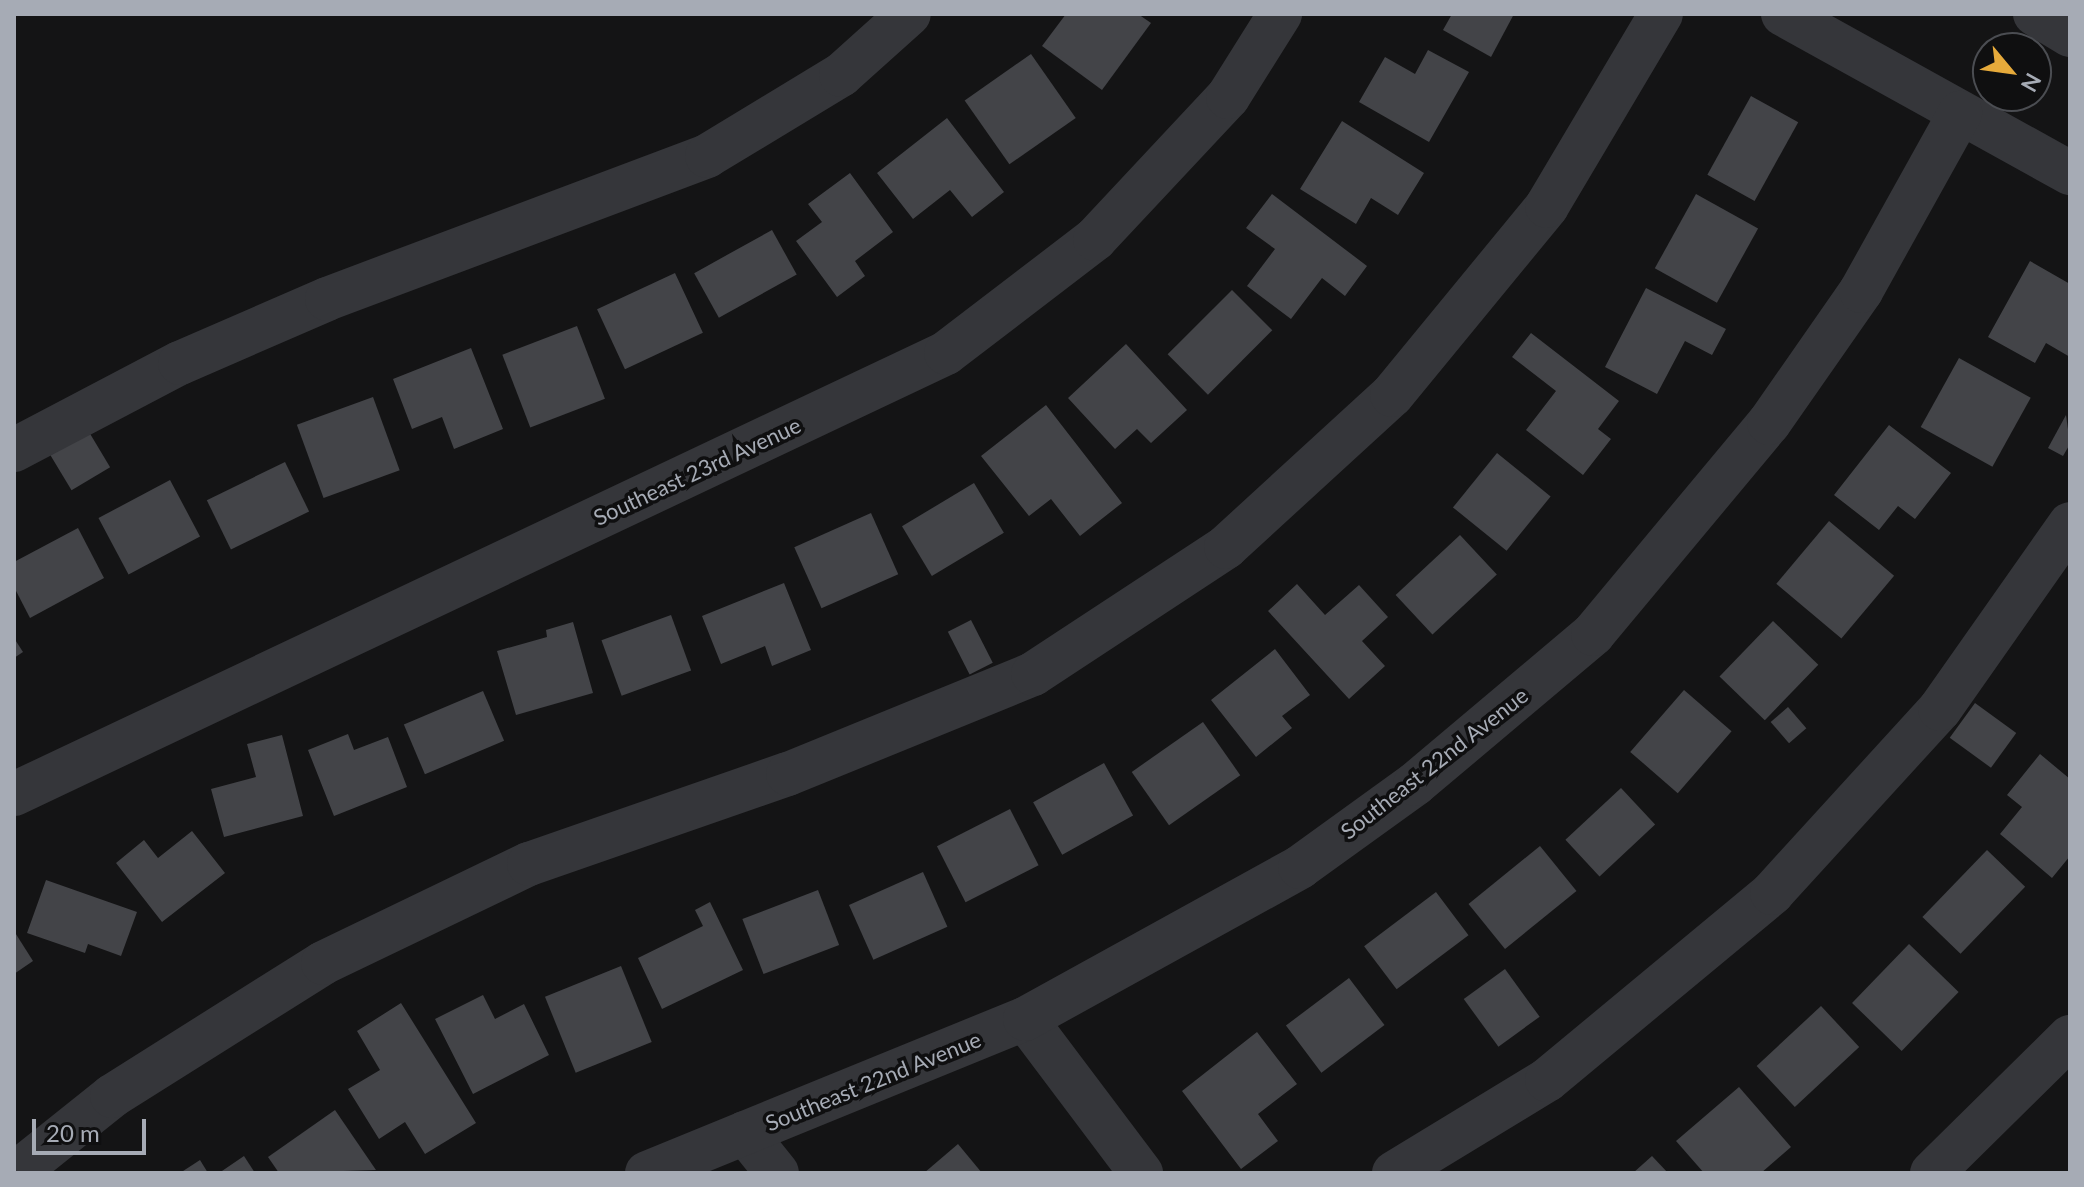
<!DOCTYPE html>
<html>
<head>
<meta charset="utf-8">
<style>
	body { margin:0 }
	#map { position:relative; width:2084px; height:1187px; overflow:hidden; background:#141415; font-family:Lato,sans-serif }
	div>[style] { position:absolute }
	.building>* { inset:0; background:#434448; transform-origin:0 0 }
	.minor>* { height:44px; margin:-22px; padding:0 22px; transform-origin:22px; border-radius:22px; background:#35363a }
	span { translate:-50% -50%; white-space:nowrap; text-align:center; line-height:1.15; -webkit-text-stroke:7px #0f0f10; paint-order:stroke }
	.street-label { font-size:22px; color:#a6abb5 }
	.frame { position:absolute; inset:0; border:16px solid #a6abb5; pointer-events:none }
	.north { position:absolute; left:1972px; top:32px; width:80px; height:80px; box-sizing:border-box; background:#0f0f10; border:2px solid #4b4d52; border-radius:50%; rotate:119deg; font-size:22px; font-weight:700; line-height:32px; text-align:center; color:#a6abb5 }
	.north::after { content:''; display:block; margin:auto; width:28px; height:36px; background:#e6aa3b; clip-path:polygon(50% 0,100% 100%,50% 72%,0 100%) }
	.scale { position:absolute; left:32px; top:1119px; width:114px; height:36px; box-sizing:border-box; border:4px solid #a6abb5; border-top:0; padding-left:10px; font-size:24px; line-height:28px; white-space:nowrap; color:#a6abb5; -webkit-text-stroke:6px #0f0f10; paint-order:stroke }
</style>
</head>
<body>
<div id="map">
	<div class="building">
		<i style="clip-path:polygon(1066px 14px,1138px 14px,1151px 23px,1102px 90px,1042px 46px)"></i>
		<i style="clip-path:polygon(1452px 14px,1514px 14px,1491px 57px,1443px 30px)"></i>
		<i style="clip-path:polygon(1428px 50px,1469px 72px,1429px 142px,1359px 102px,1385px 57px,1415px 74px)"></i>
		<i style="left:1031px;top:54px;width:78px;height:81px;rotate:55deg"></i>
		<i style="left:1751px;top:96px;width:54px;height:90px;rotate:29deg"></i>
		<i style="clip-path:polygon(947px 118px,1004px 192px,972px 217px,950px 190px,913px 219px,877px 173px)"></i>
		<i style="clip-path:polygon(1342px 121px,1424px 173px,1398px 215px,1371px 198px,1356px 224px,1300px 189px)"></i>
		<i style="clip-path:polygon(850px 173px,893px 232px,855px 261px,865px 276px,837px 297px,796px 241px,822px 222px,808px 204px)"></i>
		<i style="clip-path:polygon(1272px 194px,1367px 266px,1345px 296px,1322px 278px,1291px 319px,1247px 286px,1275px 249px,1246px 228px)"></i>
		<i style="left:1696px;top:194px;width:71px;height:85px;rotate:29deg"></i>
		<i style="left:772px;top:230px;width:51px;height:89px;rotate:61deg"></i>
		<i style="clip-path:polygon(2030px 261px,2070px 284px,2070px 357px,2046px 343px,2035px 363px,1988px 337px)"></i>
		<i style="left:675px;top:273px;width:66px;height:86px;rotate:65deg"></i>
		<i style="clip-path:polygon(1646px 288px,1726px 329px,1712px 355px,1685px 341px,1657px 394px,1605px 367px)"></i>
		<i style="left:1232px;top:290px;width:57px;height:91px;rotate:45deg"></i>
		<i style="left:577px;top:326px;width:78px;height:80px;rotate:69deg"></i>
		<i style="clip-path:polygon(1531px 333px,1619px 401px,1598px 429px,1611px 439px,1583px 475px,1526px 430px,1556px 391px,1512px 357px)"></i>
		<i style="clip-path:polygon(1126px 344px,1187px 410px,1151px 443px,1137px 429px,1115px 449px,1068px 398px)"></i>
		<i style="clip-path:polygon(471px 348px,503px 429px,454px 449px,442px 417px,412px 429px,393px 379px)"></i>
		<i style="left:1959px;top:358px;width:82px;height:79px;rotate:29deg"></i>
		<i style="left:373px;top:397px;width:78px;height:81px;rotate:70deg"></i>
		<i style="clip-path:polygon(1046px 405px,1122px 503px,1080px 536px,1051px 499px,1029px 516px,981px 456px)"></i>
		<i style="clip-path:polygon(2066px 415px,2070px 444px,2063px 456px,2048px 448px)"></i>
		<i style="clip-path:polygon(1889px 425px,1951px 473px,1915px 519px,1898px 506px,1879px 530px,1834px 495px)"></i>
		<i style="left:89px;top:432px;width:41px;height:45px;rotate:59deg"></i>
		<i style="left:1497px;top:453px;width:69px;height:70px;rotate:39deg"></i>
		<i style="left:285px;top:462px;width:55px;height:87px;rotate:64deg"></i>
		<i style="left:170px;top:480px;width:64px;height:81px;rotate:62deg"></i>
		<i style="left:974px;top:483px;width:58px;height:84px;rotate:59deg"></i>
		<i style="left:871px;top:513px;width:67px;height:84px;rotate:66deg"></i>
		<i style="left:1829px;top:521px;width:85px;height:82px;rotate:40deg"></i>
		<i style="clip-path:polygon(78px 528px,104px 578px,30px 618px,14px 587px,14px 562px)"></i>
		<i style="left:1460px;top:535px;width:54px;height:88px;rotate:47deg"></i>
		<i style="clip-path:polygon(784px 583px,811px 650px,772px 666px,765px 646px,721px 664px,702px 616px)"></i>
		<i style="clip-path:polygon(1297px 584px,1325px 615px,1359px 585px,1388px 617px,1362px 641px,1385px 666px,1349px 699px,1268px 611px)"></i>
		<i style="left:671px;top:615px;width:59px;height:74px;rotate:70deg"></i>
		<i style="left:971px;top:620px;width:48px;height:26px;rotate:63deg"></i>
		<i style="left:1773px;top:621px;width:63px;height:77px;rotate:44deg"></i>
		<i style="clip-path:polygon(573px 622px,593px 693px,516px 715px,497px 651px,547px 637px,546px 630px)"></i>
		<i style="clip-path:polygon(14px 638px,23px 652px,14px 658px)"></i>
		<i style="clip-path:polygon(1275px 649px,1310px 695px,1282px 716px,1292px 728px,1256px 757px,1211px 700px)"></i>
		<i style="left:1684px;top:690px;width:63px;height:82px;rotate:41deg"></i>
		<i style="left:483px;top:691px;width:54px;height:86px;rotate:67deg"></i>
		<i style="left:1975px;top:703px;width:51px;height:43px;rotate:36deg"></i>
		<i style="left:1788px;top:707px;width:28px;height:23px;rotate:49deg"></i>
		<i style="left:1203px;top:722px;width:65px;height:87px;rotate:55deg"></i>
		<i style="clip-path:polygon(348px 734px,354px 750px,388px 737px,407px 787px,334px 816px,308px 750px)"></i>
		<i style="clip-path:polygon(282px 735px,303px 816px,224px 837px,211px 789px,256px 777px,247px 744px)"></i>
		<i style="clip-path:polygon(2040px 754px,2070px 779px,2070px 856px,2052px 878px,2000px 834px,2022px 807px,2007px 795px)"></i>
		<i style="left:1104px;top:763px;width:60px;height:81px;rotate:61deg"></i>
		<i style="left:1621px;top:788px;width:50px;height:76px;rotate:47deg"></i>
		<i style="left:1010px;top:809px;width:63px;height:82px;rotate:63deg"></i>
		<i style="clip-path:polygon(192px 831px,225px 873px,162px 922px,116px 863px,144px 840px,158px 858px)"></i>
		<i style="left:1540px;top:846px;width:58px;height:92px;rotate:51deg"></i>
		<i style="left:1987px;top:850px;width:53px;height:93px;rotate:44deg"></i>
		<i style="left:923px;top:872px;width:60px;height:81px;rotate:66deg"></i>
		<i style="clip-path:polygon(46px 880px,137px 912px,121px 956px,88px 944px,85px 953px,27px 933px)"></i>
		<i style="left:818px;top:890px;width:59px;height:81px;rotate:69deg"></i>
		<i style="left:1436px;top:892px;width:54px;height:90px;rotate:53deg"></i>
		<i style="clip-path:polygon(710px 902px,743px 970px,662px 1009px,638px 958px,703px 926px,695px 910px)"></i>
		<i style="clip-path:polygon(14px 931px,33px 961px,14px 974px)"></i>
		<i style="left:1909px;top:944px;width:69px;height:82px;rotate:44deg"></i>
		<i style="left:621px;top:966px;width:82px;height:82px;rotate:68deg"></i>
		<i style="left:1505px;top:969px;width:59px;height:51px;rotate:54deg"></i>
		<i style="left:1349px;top:978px;width:59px;height:79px;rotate:53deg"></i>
		<i style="clip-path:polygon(483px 995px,495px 1019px,524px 1004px,549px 1055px,473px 1094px,435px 1019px)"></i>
		<i style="clip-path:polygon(401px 1003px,476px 1123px,425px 1154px,405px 1122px,379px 1139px,348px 1089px,380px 1070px,357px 1031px)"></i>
		<i style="left:1821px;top:1006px;width:56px;height:88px;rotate:47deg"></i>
		<i style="clip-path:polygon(1257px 1032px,1297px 1084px,1258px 1114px,1278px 1141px,1241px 1169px,1182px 1091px)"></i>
		<i style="clip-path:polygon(1739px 1087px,1791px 1147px,1761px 1173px,1704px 1173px,1676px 1141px)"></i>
		<i style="clip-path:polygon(335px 1110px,376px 1170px,279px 1173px,268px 1157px)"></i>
		<i style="clip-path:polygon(958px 1144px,982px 1173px,924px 1173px)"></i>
		<i style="clip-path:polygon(244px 1156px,255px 1173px,219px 1173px)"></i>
		<i style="clip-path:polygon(1652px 1156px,1668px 1173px,1633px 1173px)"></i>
		<i style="clip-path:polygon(200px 1160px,208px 1173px,180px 1173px)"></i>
	</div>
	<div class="minor">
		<i style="left:1783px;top:14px;width:328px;rotate:29deg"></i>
		<i style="left:2035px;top:14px;width:41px;rotate:31deg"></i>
		<i style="left:14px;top:450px;width:187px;rotate:-27.7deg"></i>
		<i style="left:180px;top:363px;width:160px;rotate:-23.5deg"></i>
		<i style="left:327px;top:299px;width:406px;rotate:-20.6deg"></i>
		<i style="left:707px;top:156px;width:157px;rotate:-31.2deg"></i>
		<i style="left:841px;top:75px;width:91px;rotate:-41.9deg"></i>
		<i style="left:14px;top:794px;width:1031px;rotate:-25.32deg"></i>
		<i style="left:946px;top:353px;width:188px;rotate:-37.4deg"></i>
		<i style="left:1095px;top:239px;width:195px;rotate:-46.9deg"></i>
		<i style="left:1228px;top:97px;width:98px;rotate:-57.9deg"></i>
		<i style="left:1025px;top:1019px;width:193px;rotate:53deg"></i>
		<i style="left:745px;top:1133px;width:51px;rotate:51.3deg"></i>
		<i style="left:16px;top:1173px;width:123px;rotate:-38.7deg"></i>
		<i style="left:112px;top:1096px;width:249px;rotate:-32.2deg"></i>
		<i style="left:323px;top:963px;width:229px;rotate:-25.7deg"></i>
		<i style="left:529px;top:864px;width:274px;rotate:-19.2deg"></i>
		<i style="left:788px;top:774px;width:265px;rotate:-22.2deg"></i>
		<i style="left:1033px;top:674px;width:231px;rotate:-33.3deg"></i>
		<i style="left:1226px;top:547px;width:225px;rotate:-42.5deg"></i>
		<i style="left:1392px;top:395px;width:244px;rotate:-50.6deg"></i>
		<i style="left:1547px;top:206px;width:223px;rotate:-59.3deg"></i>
		<i style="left:647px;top:1173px;width:408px;rotate:-22.2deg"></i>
		<i style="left:1025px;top:1019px;width:314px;rotate:-28.9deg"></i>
		<i style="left:1300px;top:867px;width:142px;rotate:-35.8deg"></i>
		<i style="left:1415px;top:784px;width:233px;rotate:-40.1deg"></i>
		<i style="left:1593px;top:634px;width:275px;rotate:-50.2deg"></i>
		<i style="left:1769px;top:423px;width:161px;rotate:-55.1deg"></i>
		<i style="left:1861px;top:291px;width:204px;rotate:-60.9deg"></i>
		<i style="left:1394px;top:1173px;width:179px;rotate:-31.3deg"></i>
		<i style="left:1547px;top:1080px;width:293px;rotate:-39.7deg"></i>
		<i style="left:1772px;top:893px;width:249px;rotate:-47.6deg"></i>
		<i style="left:1940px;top:709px;width:226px;rotate:-54.9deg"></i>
		<i style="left:1932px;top:1173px;width:194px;rotate:-44.6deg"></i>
	</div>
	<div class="street-label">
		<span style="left:697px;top:471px;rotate:-25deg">Southeast 23rd Avenue</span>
		<span style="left:1434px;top:763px;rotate:-38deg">Southeast 22nd Avenue</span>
		<span style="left:873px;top:1081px;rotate:-22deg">Southeast 22nd Avenue</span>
	</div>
	<div class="frame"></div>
	<div class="north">N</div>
	<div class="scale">20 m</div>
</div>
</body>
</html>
